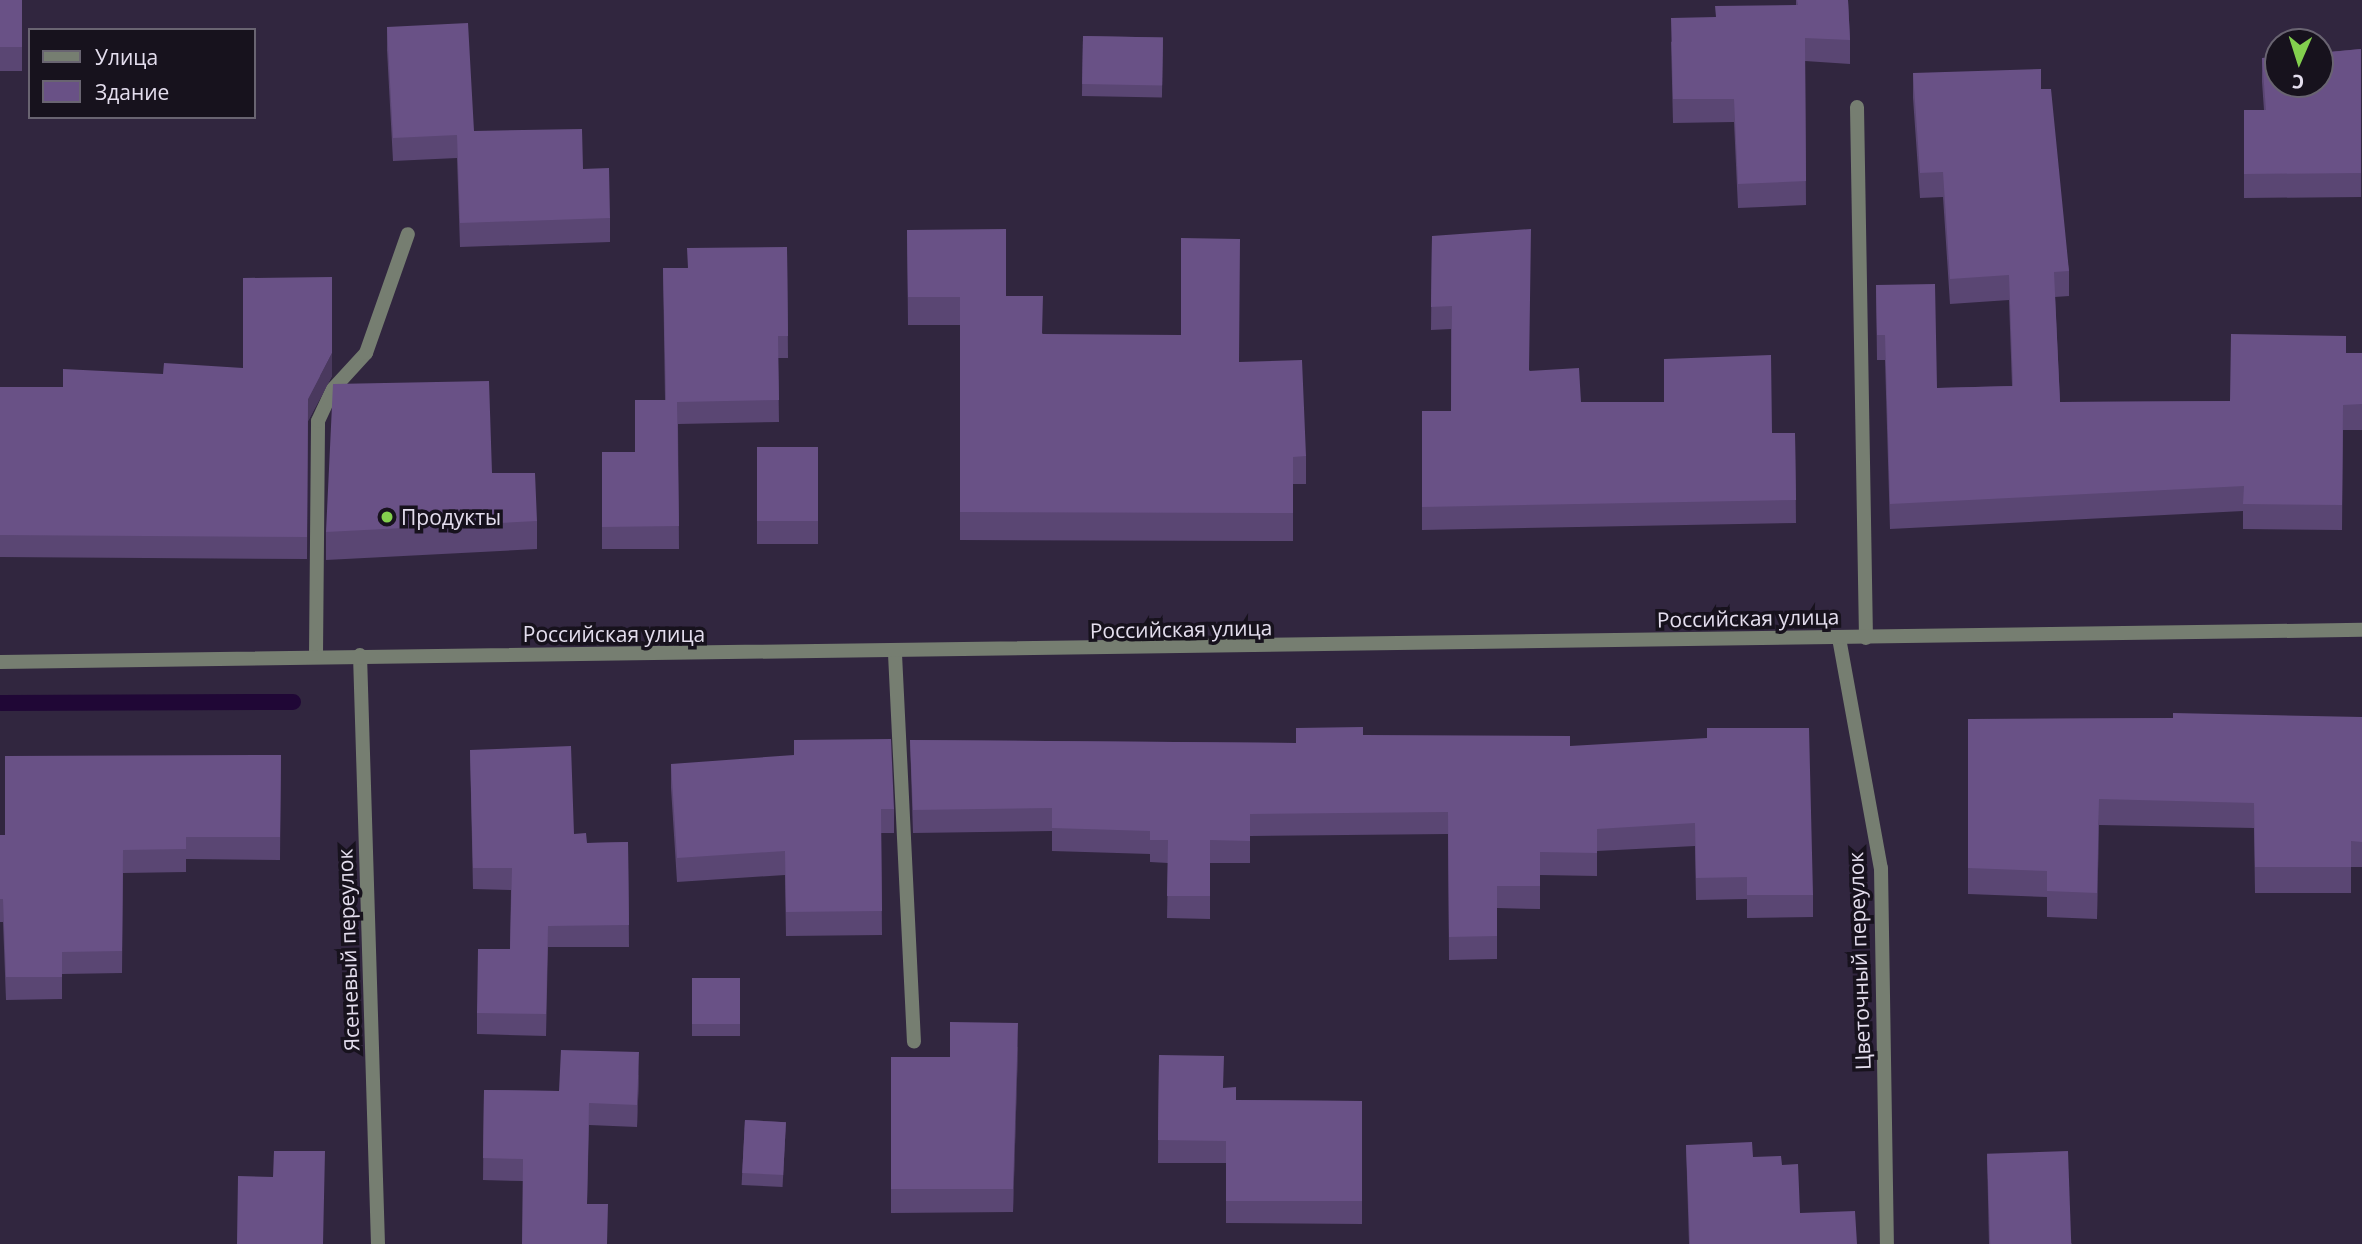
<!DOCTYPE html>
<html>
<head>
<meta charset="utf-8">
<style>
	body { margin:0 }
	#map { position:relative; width:2362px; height:1244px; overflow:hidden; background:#31263f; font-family:"Open Sans",sans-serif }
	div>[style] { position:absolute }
	.stream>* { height:16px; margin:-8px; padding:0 8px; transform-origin:8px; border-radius:8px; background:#200736 }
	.service>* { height:14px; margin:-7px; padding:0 7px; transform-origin:7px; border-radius:7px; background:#767e71 }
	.minor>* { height:14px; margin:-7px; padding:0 7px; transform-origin:7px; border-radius:7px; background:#767e71 }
	.wall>* { inset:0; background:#5a4673; transform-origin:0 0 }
	.shaded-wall>* { inset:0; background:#4a395e }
	.building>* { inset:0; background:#695186; transform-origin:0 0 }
	.dots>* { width:19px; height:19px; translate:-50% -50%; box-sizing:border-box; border:4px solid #17121d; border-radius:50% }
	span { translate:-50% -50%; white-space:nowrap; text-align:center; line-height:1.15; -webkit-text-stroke:7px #17121d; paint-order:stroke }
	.poi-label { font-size:21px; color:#e4deee }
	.left { translate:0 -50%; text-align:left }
	.street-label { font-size:21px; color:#e4deee }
	.legend { position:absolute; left:28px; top:28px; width:228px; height:91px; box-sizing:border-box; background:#17121d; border:2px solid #696471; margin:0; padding:9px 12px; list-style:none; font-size:21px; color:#e4deee }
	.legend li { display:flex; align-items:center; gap:14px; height:35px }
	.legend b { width:35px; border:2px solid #696471 }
	.north { position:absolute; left:2264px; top:28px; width:70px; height:70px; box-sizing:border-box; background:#17121d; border:2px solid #696471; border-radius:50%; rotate:183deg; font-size:19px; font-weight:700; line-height:28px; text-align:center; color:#e4deee }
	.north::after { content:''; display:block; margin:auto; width:24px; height:32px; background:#83d04e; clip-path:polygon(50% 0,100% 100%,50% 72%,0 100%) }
</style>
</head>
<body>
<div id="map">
	<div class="stream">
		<i style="left:0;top:703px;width:293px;rotate:-0.2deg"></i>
	</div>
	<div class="service">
		<i style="left:895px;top:654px;width:388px;rotate:87.2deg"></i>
	</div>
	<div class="minor">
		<i style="left:1857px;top:107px;width:531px;rotate:89.03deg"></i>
		<i style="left:1839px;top:638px;width:234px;rotate:79.7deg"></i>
		<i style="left:1881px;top:868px;width:376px;rotate:89.1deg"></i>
		<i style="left:316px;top:655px;width:234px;rotate:-89.5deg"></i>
		<i style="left:318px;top:421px;width:35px;rotate:-65deg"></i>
		<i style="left:333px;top:389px;width:49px;rotate:-47.5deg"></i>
		<i style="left:366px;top:353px;width:126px;rotate:-70.6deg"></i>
		<i style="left:360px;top:655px;width:589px;rotate:88.25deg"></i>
		<i style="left:0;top:662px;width:2362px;rotate:-0.78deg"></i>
	</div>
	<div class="wall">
		<i style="left:0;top:0;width:22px;height:71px"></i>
		<i style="clip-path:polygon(1796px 0,1848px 0,1850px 40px,1850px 64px,1805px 61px,1806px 205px,1738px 208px,1734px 122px,1673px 123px,1671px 42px,1715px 17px,1796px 5px)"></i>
		<i style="clip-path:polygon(387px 27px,474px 131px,583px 169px,610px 218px,610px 242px,460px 247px,457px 158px,393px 161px,387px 50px)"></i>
		<i style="left:1083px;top:36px;width:80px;height:60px;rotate:1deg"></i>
		<i style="clip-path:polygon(2361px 49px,2361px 197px,2244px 198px,2244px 110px,2264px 110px,2262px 82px,2262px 58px)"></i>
		<i style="clip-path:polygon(1913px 73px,2041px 89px,2069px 271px,2069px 296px,2055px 297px,2060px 402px,2230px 401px,2346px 353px,2362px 353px,2362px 430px,2343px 430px,2342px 530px,2243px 529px,2243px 511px,1890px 529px,1885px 360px,1877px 360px,1876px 285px,1937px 388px,2012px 386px,2009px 300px,1950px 304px,1943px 197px,1920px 198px,1913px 98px)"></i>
		<i style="clip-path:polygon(907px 230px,1006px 296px,1043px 334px,1239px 362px,1306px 456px,1306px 484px,1293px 484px,1293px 541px,960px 540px,960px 325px,908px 325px)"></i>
		<i style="clip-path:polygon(1432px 236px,1530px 371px,1581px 402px,1772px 433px,1795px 433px,1796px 523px,1422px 530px,1422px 411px,1451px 411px,1451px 329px,1431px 330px)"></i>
		<i style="clip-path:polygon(787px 247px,788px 358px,778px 358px,779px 422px,678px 424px,679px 549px,602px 549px,602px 452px,635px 452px,665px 400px,663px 268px,687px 268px)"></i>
		<i style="clip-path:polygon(163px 374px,332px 376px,308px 421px,307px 559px,0 557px,0 387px,63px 387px)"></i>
		<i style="left:757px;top:447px;width:61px;height:97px"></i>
		<i style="clip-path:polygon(492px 473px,537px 521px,537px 549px,326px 560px,326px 532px)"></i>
		<i style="clip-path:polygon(2362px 717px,2362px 867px,2351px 867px,2351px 893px,2255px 893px,2254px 828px,2099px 825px,2097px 919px,2047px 917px,2047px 897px,1968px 894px,1968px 719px)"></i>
		<i style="clip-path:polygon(1363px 735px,1570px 746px,1813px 895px,1813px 917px,1747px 918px,1747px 899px,1696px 900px,1695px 846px,1597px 851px,1597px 876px,1540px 875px,1540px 909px,1497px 908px,1497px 959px,1449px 960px,1448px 834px,1250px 836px,1250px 863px,1210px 863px,1210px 919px,1167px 918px,1168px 863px,1150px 862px,1150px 854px,1052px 851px,1052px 831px,913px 833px,910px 740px,1296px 743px)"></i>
		<i style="clip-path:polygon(470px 750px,574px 834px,587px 843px,628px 842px,629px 947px,548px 947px,546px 1036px,477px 1034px,477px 1013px,510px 949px,511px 890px,473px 889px)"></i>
		<i style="clip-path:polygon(281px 755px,280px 860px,186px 859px,186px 872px,123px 873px,122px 973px,62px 974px,62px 999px,6px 1000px,3px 922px,0 922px,0 835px,5px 835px)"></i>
		<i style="clip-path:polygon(671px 764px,894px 809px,894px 833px,881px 833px,882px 935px,786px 936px,785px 875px,677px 882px,671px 788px)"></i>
		<i style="left:692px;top:978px;width:48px;height:58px"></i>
		<i style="clip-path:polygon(1018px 1047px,1013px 1212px,891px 1213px,891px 1057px,950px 1057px)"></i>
		<i style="clip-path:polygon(1159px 1055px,1223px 1088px,1236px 1100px,1362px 1101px,1362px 1224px,1226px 1223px,1226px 1163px,1158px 1163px)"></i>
		<i style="clip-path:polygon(639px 1075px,637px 1127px,589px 1125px,587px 1204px,607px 1244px,523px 1181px,483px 1180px,484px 1090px,559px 1091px)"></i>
		<i style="left:745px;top:1120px;width:41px;height:65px;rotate:3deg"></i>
		<i style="clip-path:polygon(1686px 1145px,1753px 1157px,1782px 1165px,1800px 1213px,1857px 1244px,1689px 1244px)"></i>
		<i style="clip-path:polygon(1987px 1155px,2072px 1244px,1989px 1244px)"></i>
	</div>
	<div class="shaded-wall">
		<i style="clip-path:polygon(332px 353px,332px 376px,308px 421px,307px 559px,308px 399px)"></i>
		<i style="clip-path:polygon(2099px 799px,2099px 825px,2097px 919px,2097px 893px)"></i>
		<i style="clip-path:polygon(1018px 1023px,1018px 1047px,1013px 1212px,1013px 1189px)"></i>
		<i style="clip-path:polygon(639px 1052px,639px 1075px,637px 1127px,637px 1105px)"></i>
	</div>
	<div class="building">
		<i style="left:0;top:0;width:22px;height:47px"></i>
		<i style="clip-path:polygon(1797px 0,1848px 0,1850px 40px,1805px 38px,1806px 181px,1738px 184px,1734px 99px,1673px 99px,1671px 18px,1716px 17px,1715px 6px,1798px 5px)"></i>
		<i style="clip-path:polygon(468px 23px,474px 131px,582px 129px,583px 169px,609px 168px,610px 218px,460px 223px,457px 135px,393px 138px,387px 27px)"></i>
		<i style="left:1083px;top:36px;width:80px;height:48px;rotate:1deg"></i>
		<i style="clip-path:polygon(2361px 49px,2361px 173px,2244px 174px,2244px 110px,2266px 110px,2262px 58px,2278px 57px,2278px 84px,2320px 84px,2320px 53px)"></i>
		<i style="clip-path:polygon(2041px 69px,2041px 89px,2051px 89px,2069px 271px,2054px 272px,2060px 402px,2230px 401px,2231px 334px,2346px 336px,2346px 353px,2362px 353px,2362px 404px,2343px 405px,2342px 505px,2243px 504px,2244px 486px,1890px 504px,1885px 335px,1877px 335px,1876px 285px,1935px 284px,1937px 388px,2013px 386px,2009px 275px,1950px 279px,1943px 172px,1920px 173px,1913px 73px)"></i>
		<i style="clip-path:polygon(1006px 229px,1006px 296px,1043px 296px,1042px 334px,1181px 335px,1181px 238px,1240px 239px,1239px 362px,1302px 360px,1306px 456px,1293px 457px,1293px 513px,960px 512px,960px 297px,908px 297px,907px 230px)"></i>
		<i style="clip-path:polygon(1531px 229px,1529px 371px,1579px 368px,1581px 402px,1664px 402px,1664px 359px,1771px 355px,1772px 433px,1795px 433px,1796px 500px,1422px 507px,1422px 411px,1451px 411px,1452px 306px,1431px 307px,1432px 236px)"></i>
		<i style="clip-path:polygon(787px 247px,788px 336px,778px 336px,779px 400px,677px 402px,679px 526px,602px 527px,602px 452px,635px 452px,635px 400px,666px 400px,663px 268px,688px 268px,687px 248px)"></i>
		<i style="clip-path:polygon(332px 277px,332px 353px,308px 399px,307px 537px,0 535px,0 387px,63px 387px,63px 369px,163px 374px,164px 363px,243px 368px,243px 278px)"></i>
		<i style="clip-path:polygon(489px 381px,492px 473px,535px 473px,537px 521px,326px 532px,333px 384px)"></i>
		<i style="left:757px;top:447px;width:61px;height:74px"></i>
		<i style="clip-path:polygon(2173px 713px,2362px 717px,2362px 842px,2351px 841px,2351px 867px,2255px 867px,2254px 803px,2099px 799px,2097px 893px,2047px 891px,2047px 871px,1968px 868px,1968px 719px,2173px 718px)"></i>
		<i style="clip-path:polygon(1363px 727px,1363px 735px,1570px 736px,1570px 746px,1707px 738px,1707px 728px,1809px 728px,1813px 895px,1747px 895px,1747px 877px,1696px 878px,1695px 823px,1597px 829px,1597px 853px,1540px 852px,1540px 886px,1497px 886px,1497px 936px,1449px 937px,1448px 812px,1250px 814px,1250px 841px,1210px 840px,1210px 896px,1167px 896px,1168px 840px,1150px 840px,1150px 831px,1052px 828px,1052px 808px,913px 810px,910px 740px,1296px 743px,1296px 728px)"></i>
		<i style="clip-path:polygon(891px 739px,894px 809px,881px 809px,882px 911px,786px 912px,785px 851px,677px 858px,671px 764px,794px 755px,794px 740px)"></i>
		<i style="clip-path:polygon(571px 746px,574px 834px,586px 833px,587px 843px,628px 842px,629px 925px,548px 926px,546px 1014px,477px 1013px,478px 949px,510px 949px,512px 868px,473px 868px,470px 750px)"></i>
		<i style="clip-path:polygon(281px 755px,280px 837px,186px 837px,186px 849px,123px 850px,122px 951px,62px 952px,62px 977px,6px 977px,3px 899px,0 899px,0 835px,5px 835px,5px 756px)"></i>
		<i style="left:692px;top:978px;width:48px;height:46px"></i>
		<i style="clip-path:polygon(950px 1022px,1018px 1023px,1013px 1189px,891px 1189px,891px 1057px,950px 1057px)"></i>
		<i style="clip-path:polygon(561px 1050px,639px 1052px,637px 1105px,589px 1103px,587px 1204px,608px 1204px,607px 1244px,522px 1244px,523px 1159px,483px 1158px,484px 1090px,559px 1091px)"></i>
		<i style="clip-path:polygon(1159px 1055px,1224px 1056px,1223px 1088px,1236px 1087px,1236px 1100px,1362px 1101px,1362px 1201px,1226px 1201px,1226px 1141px,1158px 1140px)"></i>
		<i style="left:745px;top:1120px;width:41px;height:53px;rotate:3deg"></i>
		<i style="clip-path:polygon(1752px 1142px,1753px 1157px,1781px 1156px,1782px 1165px,1798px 1164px,1800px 1213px,1855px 1211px,1857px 1244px,1690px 1244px,1686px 1145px)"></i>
		<i style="clip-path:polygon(274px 1151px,325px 1151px,323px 1244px,237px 1244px,238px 1176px,273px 1177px)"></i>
		<i style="left:2068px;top:1151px;width:93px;height:81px;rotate:88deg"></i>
	</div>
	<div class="dots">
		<i style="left:387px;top:517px;background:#83d04e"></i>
	</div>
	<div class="poi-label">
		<span class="left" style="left:401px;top:517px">Продукты</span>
	</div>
	<div class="street-label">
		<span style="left:1748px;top:618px;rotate:-1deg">Российская улица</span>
		<span style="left:1181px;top:629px;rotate:-1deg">Российская улица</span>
		<span style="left:614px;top:634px">Российская улица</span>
		<span style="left:348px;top:950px;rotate:-92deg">Ясеневый переулок</span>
		<span style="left:1859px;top:961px;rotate:-92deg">Цветочный переулок</span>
	</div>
	<ul class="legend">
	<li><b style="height:9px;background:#767e71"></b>Улица</li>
	<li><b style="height:19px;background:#695186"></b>Здание</li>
	</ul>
	<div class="north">С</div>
</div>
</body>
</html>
